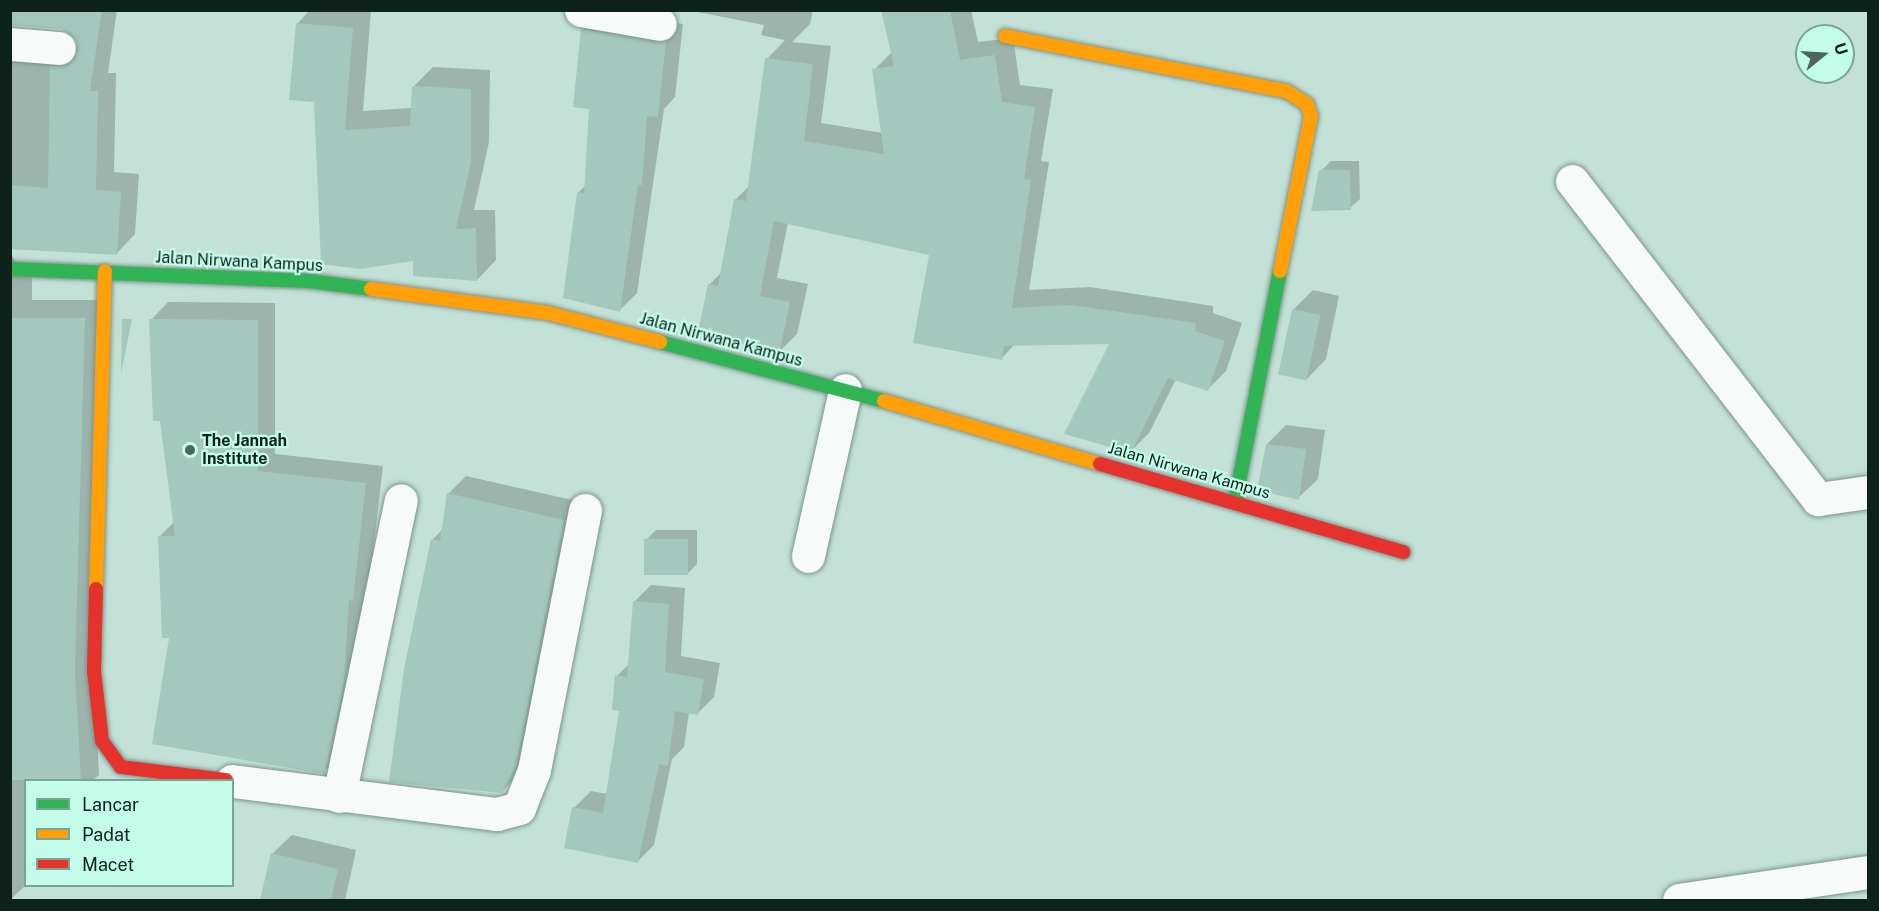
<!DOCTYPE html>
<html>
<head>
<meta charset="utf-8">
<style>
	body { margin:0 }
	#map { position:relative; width:1879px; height:911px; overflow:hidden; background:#c3e1d7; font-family:"Public Sans",sans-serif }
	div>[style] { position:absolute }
	.shadow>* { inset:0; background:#0003 }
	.building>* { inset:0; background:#a4c8bd; transform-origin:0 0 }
	.roads { filter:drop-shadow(0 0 2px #7c948c) drop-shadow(0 0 2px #7c948c) }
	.street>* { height:33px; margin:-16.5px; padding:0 16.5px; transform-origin:16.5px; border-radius:16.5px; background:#f6faf9 }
	.fast>* { height:14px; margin:-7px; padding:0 7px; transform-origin:7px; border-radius:7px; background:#30b455 }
	.slow>* { height:14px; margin:-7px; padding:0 7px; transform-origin:7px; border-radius:7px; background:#ff9f0a }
	.jam>* { height:14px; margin:-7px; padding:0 7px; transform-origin:7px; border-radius:7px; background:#e5322d }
	.dots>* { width:16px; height:16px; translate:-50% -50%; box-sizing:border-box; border:3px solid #c3fce8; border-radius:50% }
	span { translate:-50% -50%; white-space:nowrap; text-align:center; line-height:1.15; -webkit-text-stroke:4.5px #c3fce8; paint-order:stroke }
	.street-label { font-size:16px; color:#0c221b }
	.poi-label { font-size:16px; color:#0c221b; font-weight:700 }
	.left { translate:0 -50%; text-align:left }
	.frame { position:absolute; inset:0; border:12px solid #0c221b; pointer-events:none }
	.legend { position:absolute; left:24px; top:779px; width:210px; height:108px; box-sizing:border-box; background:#c3fce8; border:2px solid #7aa596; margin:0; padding:8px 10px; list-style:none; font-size:18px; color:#0c221b }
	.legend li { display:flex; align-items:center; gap:12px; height:30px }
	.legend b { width:30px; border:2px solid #7aa596 }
	.north { position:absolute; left:1795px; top:24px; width:60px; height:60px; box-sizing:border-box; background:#c3fce8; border:2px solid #7aa596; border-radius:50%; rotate:72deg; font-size:16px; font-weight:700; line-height:24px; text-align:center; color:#0c221b }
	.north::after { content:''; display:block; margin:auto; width:21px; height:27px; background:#4c655d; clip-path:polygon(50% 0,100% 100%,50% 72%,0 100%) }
</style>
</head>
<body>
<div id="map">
	<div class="shadow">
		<i style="clip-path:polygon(10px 10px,117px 10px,108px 73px,116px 73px,114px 172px,139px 174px,135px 234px,117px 253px,10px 249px,10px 30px,27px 45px,77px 49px,78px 40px,62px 28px)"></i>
		<i style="clip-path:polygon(310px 10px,371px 10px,363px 111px,412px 108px,414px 86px,433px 67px,490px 70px,489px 142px,474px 210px,495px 210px,496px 260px,477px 280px,414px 260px,323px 262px,315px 101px,298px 23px)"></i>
		<i style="clip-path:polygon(687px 10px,813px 10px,810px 24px,792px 42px,831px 46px,821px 123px,883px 133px,874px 70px,892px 52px,883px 10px,971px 10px,978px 42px,1013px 38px,1020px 85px,1053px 89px,1041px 161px,1049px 162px,1029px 290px,1090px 287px,1213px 306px,1213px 313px,1242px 323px,1226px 371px,1208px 389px,1176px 379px,1149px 433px,1130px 452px,1111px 342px,1015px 344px,1001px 359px,931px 253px,788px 222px,777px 278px,808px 284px,797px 334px,779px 352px,709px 285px,722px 272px,736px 199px,750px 185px,767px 59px,785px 40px,761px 35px,764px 25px)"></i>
		<i style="clip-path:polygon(601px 12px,683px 24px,675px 97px,664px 109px,637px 293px,619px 311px,578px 193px,586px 185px,591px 108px,583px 30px)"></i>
		<i style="clip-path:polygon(1331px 161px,1359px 161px,1360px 199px,1350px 208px,1321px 171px)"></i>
		<i style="clip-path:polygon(10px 252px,18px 266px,32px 270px,32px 300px,103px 300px,93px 651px,99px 775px,93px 780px,26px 780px,26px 885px,10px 900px)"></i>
		<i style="clip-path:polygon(1313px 290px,1339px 296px,1326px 359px,1307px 379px,1281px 374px,1294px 309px)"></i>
		<i style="clip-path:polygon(168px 302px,275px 303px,275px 454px,383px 466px,360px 663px,341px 755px,324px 772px,171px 636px,159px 537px,174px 522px,151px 320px)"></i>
		<i style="clip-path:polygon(1286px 425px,1325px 430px,1318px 479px,1298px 498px,1267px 444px)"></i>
		<i style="clip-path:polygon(466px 476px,581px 502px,520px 773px,502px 792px,432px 540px,444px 528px,448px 494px)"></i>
		<i style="clip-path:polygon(656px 530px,697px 530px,697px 564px,687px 574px,646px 540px)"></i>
		<i style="clip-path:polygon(651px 585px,685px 588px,681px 656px,720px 663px,714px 697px,697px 714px,689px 712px,684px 747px,672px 759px,654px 845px,637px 862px,574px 808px,591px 791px,607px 794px,621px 710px,617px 676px,630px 663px,634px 602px)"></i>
		<i style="clip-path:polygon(292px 835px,356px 850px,345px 900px,261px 900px,272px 854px)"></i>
	</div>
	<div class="building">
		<i style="clip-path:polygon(10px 10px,102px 10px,90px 91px,98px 91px,96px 190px,121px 192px,117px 255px,10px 249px,10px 185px,48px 188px,50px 66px,68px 65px,78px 49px,76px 39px,61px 29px,10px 25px)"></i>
		<i style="clip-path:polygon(881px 10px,950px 10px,960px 60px,995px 55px,1002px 102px,1035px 107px,1024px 179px,1031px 180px,1012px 308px,1071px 305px,1196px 323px,1195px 331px,1225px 341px,1208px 391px,1168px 378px,1131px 453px,1064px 434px,1109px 344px,1004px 346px,1002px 360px,913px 343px,929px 255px,774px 221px,760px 296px,790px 302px,779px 354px,698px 332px,708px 284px,718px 286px,734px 199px,746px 201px,765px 58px,813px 64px,804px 141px,884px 154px,872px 69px,894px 66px)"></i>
		<i style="clip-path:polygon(296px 23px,353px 28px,345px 130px,410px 126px,412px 86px,471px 89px,471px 162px,456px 229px,476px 228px,477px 281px,413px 276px,413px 261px,360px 269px,321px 264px,314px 102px,289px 100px)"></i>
		<i style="clip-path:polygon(581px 29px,666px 42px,658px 117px,647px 116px,642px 185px,638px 185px,620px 312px,563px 298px,577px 192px,584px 193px,589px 109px,573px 107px)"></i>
		<i style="clip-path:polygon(1319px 170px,1350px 170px,1351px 210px,1311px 211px)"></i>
		<i style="left:1292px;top:309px;width:29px;height:67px;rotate:12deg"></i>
		<i style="clip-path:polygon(10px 318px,85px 318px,75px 670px,81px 780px,10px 780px)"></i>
		<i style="clip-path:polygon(122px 319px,132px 319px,121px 374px)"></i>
		<i style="clip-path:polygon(149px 319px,258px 320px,258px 471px,366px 483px,353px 601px,349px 600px,344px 681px,325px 774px,152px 744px,169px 638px,162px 638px,158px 536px,175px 536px,160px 421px,153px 421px)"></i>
		<i style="clip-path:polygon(1266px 444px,1306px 449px,1299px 500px,1257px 490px)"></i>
		<i style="clip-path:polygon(447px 493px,564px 520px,516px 765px,502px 793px,389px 782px,404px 669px,431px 539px,440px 541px)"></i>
		<i style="left:644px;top:539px;width:44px;height:36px"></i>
		<i style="clip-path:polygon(633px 601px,669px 604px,665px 672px,704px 679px,698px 715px,675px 711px,668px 766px,659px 764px,638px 863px,564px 848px,572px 807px,603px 813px,619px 711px,612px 710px,615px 675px,627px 677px)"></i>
		<i style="clip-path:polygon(271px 853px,338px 869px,331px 900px,260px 900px)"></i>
	</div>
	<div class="roads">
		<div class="street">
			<i style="left:581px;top:10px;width:80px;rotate:10deg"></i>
			<i style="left:10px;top:44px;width:49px;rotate:4.7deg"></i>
			<i style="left:1572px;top:181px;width:402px;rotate:52.3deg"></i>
			<i style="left:1818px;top:499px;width:50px;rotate:-8deg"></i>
			<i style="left:808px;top:556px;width:170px;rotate:-77.4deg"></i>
			<i style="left:232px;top:781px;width:267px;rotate:7.1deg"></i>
			<i style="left:497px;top:814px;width:23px;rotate:-15deg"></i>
			<i style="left:519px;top:808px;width:41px;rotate:-68.5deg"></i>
			<i style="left:534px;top:770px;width:265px;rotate:-78.9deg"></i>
			<i style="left:339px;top:796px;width:302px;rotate:-78.2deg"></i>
			<i style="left:1679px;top:900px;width:191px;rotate:-8.4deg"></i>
		</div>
		<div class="fast">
			<i style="left:10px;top:269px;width:299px;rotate:2.3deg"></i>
			<i style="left:309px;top:281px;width:63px;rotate:7.4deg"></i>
			<i style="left:660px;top:342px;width:232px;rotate:14.8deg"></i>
			<i style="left:1235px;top:502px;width:235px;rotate:-79deg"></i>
		</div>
		<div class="slow">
			<i style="left:1005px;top:36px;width:286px;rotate:11.1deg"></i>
			<i style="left:1286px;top:91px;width:25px;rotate:32deg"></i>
			<i style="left:1307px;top:104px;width:13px;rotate:72deg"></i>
			<i style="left:1311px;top:116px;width:158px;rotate:101.3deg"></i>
			<i style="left:371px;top:289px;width:179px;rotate:7.7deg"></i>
			<i style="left:548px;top:313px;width:116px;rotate:14.5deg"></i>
			<i style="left:884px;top:401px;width:225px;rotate:16.3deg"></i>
			<i style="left:96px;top:589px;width:318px;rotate:-88.4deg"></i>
		</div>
		<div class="jam">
			<i style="left:1100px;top:464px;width:316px;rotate:16.2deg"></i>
			<i style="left:96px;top:589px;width:82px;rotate:91.4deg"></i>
			<i style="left:94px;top:671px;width:70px;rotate:83.5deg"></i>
			<i style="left:102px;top:741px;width:32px;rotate:54deg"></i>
			<i style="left:121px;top:767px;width:106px;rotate:7.1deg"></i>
		</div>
	</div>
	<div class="dots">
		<i style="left:190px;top:450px;background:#4c655d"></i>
	</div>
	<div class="street-label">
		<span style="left:239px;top:262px;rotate:3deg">Jalan Nirwana Kampus</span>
		<span style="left:721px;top:340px;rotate:15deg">Jalan Nirwana Kampus</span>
		<span style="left:1189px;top:471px;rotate:16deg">Jalan Nirwana Kampus</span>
	</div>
	<div class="poi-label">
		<span class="left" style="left:202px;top:450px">The Jannah<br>Institute</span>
	</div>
	<div class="frame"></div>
	<ul class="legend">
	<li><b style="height:8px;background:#30b455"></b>Lancar</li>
	<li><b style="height:8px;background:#ff9f0a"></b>Padat</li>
	<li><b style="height:8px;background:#e5322d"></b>Macet</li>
	</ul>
	<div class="north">U</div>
</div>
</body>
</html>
